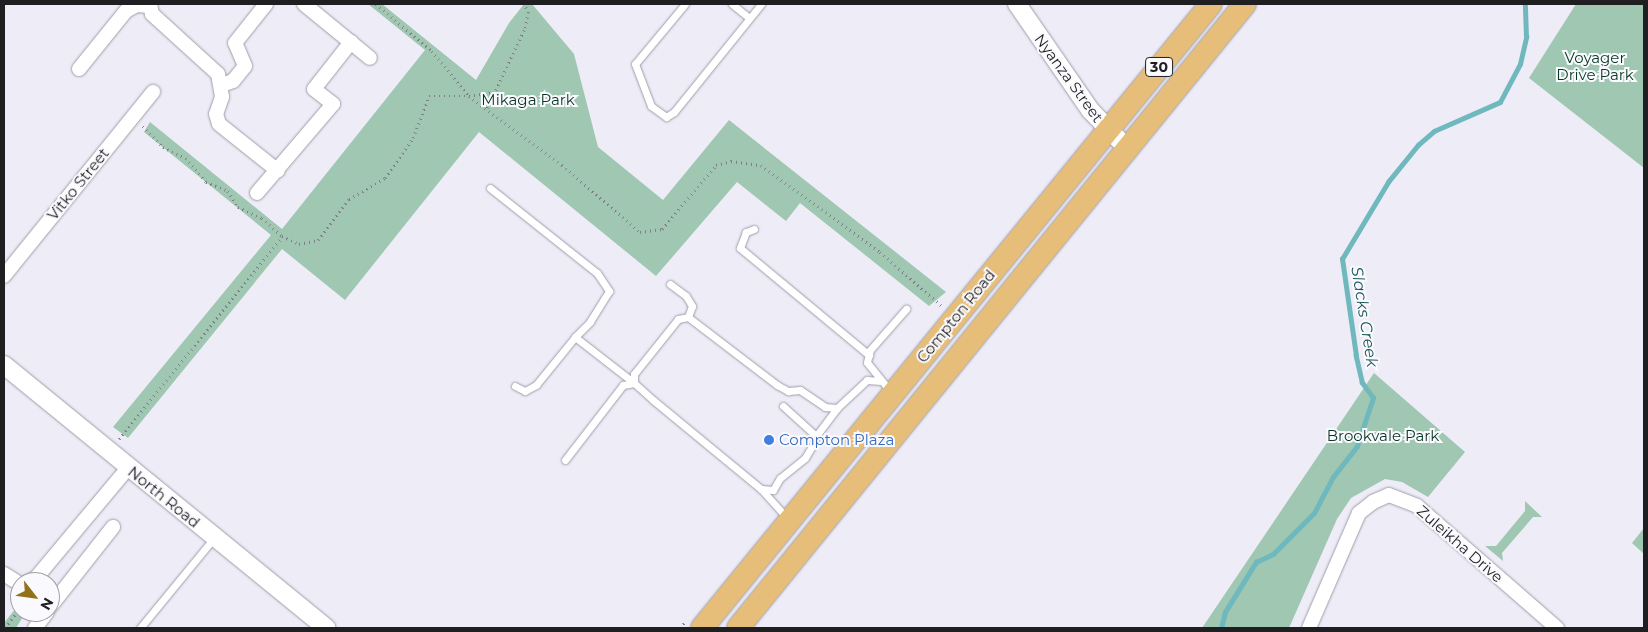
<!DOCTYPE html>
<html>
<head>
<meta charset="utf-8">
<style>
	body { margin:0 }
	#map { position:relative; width:1648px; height:632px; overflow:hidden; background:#edecf7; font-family:Montserrat,sans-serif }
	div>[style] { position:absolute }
	.green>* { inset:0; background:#a0c7b1 }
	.stream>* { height:4.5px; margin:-2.25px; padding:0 2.25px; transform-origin:2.25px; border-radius:2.25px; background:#6fb8bd }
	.path>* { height:2.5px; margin-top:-1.25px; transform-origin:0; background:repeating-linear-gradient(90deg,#7f7f85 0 1px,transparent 0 5px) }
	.roads { filter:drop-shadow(0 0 1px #9f9ea8) drop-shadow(0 0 1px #9f9ea8) }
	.service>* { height:7px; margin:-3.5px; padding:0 3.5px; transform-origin:3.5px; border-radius:3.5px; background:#fff }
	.minor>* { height:14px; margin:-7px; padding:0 7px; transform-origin:7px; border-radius:7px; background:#fff }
	.tertiary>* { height:18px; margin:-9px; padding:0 9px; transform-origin:9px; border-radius:9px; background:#fff }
	.primary>* { height:22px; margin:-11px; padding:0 11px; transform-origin:11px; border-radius:11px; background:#e6be79 }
	.dots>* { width:14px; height:14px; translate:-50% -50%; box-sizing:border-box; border:2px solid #fafafe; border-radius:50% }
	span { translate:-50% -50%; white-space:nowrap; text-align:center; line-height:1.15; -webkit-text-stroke:4px #fafafe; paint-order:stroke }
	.shield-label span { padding:1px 4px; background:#fafafe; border:1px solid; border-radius:4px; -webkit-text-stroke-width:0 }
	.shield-label { font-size:14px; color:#1f1f22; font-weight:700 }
	.park-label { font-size:15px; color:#073723 }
	.street-label { font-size:15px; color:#1f1f22 }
	.shop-label { font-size:15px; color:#366cbe }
	.left { translate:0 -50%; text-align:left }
	.water-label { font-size:16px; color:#19585c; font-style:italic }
	.frame { position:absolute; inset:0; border:5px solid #1f1f22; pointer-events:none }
	.north { position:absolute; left:10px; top:572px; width:50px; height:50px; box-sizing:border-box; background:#fafafe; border:1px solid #a2a2a6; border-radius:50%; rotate:120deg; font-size:14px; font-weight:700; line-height:20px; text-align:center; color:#1f1f22 }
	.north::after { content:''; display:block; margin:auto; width:18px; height:22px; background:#927118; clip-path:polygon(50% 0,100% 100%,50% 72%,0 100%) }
</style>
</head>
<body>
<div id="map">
	<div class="green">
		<i style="clip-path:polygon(368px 4px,382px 4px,476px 80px,509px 23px,524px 4px,532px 4px,574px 54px,598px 147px,663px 200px,729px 120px,946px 292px,929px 306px,800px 203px,786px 221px,737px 182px,656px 276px,479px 132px,345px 300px,282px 249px,128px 438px,113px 427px,271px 235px,144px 132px,150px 122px,282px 229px,425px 50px)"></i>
		<i style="clip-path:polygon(1576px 4px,1644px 4px,1644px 168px,1529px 78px)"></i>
		<i style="clip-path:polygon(1374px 373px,1465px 452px,1428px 497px,1402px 482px,1385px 479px,1351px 498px,1337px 519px,1289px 628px,1202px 628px)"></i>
		<i style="clip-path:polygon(1525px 501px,1542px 517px,1533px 517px,1502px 553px,1503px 561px,1485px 546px,1496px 546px,1525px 511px)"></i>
		<i style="clip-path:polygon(1644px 528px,1644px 554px,1632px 543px)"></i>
		<i style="clip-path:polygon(20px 603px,20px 612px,26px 612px,16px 628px,4px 628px,4px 623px)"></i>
	</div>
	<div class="stream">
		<i style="left:1221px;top:628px;width:16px;rotate:-76deg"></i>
		<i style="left:1225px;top:612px;width:59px;rotate:-58.2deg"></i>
		<i style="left:1256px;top:562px;width:19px;rotate:-25deg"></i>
		<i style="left:1273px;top:554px;width:58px;rotate:-45deg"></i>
		<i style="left:1314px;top:513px;width:41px;rotate:-62.2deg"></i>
		<i style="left:1333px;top:477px;width:39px;rotate:-52deg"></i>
		<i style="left:1357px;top:446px;width:51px;rotate:-71.6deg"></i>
		<i style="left:1373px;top:398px;width:19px;rotate:-126deg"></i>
		<i style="left:1362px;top:383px;width:28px;rotate:-103deg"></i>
		<i style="left:1356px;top:356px;width:98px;rotate:-98.2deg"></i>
		<i style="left:1342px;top:259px;width:90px;rotate:-59.1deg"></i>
		<i style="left:1388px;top:182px;width:48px;rotate:-51deg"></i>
		<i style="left:1418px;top:145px;width:21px;rotate:-41deg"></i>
		<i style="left:1434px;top:131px;width:72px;rotate:-23.7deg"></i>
		<i style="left:1500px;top:102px;width:43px;rotate:-62.2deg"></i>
		<i style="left:1520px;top:64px;width:28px;rotate:-77deg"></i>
		<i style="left:1526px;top:37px;width:33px;rotate:-92deg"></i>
	</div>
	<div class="path">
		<i style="left:376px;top:4px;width:73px;rotate:40deg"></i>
		<i style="left:432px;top:51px;width:58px;rotate:50.6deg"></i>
		<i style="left:469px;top:96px;width:116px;rotate:36.6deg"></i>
		<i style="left:562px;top:165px;width:103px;rotate:40.7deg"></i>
		<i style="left:640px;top:232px;width:22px;rotate:-8deg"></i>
		<i style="left:662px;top:229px;width:84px;rotate:-49.8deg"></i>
		<i style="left:716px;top:165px;width:16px;rotate:-15deg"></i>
		<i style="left:731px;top:161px;width:30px;rotate:8deg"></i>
		<i style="left:761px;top:165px;width:147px;rotate:36.2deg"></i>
		<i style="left:880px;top:252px;width:82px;rotate:41.1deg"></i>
		<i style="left:487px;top:108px;width:89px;rotate:-64.6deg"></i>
		<i style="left:525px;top:28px;width:15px;rotate:-79deg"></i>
		<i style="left:528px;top:13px;width:10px;rotate:-114deg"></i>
		<i style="left:143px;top:126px;width:29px;rotate:46deg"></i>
		<i style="left:163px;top:147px;width:25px;rotate:26deg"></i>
		<i style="left:186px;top:158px;width:31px;rotate:50deg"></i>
		<i style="left:206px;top:182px;width:24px;rotate:22deg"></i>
		<i style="left:228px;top:191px;width:19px;rotate:58deg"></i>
		<i style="left:238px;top:207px;width:26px;rotate:25deg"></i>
		<i style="left:262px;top:218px;width:27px;rotate:42deg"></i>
		<i style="left:282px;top:236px;width:19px;rotate:25deg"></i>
		<i style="left:299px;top:244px;width:19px;rotate:-12deg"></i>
		<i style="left:318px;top:240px;width:51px;rotate:-52.9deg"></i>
		<i style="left:349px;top:199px;width:42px;rotate:-30.3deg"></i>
		<i style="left:385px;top:178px;width:49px;rotate:-55deg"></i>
		<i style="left:413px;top:138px;width:45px;rotate:-69.1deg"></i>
		<i style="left:429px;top:96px;width:40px"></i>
		<i style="left:469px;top:96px;width:23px;rotate:-10deg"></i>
		<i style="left:119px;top:439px;width:260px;rotate:-51.1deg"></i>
		<i style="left:5px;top:628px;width:25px;rotate:-53deg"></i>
		<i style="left:680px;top:628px;width:8px;rotate:-50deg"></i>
	</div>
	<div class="roads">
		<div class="service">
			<i style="left:685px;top:4px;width:78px;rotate:129.8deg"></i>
			<i style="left:635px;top:64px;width:45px;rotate:69.1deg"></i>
			<i style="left:651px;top:106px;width:19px;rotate:36deg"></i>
			<i style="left:666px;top:117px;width:9px;rotate:-32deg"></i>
			<i style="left:674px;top:112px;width:139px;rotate:-51.1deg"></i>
			<i style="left:732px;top:4px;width:22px;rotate:39deg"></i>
			<i style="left:490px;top:188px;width:137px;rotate:38.5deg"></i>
			<i style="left:597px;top:273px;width:22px;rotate:56deg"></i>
			<i style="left:609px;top:291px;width:36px;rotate:122deg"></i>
			<i style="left:590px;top:322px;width:21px;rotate:135deg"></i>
			<i style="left:575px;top:337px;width:75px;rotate:37.9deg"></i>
			<i style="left:754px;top:229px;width:9px;rotate:159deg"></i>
			<i style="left:746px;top:232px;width:17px;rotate:111deg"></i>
			<i style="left:740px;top:248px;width:168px;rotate:39.7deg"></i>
			<i style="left:670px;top:284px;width:20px;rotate:37deg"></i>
			<i style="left:686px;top:296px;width:12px;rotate:59deg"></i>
			<i style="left:692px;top:306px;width:12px;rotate:110deg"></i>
			<i style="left:515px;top:386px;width:11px;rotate:27deg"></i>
			<i style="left:525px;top:391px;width:13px;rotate:-29deg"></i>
			<i style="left:536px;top:385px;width:62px;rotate:-50.9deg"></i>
			<i style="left:891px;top:392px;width:38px;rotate:-129deg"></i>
			<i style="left:867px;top:362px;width:12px;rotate:-76deg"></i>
			<i style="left:870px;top:350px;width:55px;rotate:-48.7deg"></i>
			<i style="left:783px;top:406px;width:45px;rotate:42.3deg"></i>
			<i style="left:816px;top:436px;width:7px;rotate:106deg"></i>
			<i style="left:814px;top:443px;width:17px;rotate:121deg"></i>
			<i style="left:805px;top:458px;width:32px;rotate:141deg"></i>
			<i style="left:780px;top:478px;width:14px;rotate:120deg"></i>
			<i style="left:773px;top:490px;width:12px;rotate:-175deg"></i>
			<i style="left:761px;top:489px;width:140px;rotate:-140.5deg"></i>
			<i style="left:653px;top:400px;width:25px;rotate:-138deg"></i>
			<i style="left:634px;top:383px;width:9px;rotate:-90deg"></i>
			<i style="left:634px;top:374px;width:70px;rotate:-51.3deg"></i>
			<i style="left:678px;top:319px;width:10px;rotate:-11deg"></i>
			<i style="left:688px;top:317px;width:112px;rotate:37.4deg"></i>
			<i style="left:777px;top:385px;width:13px;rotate:29deg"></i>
			<i style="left:788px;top:391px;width:12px;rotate:-5deg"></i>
			<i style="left:800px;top:390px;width:30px;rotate:34deg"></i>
			<i style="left:825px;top:407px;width:12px;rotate:5deg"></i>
			<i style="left:837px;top:408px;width:41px;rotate:-43deg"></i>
			<i style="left:867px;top:380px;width:14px;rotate:4deg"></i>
			<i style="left:816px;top:436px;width:35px;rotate:-53deg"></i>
			<i style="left:565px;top:460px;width:95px;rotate:-52.3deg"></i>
			<i style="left:623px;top:385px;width:11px;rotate:-10deg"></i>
			<i style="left:761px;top:489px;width:40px;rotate:48deg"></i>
			<i style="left:140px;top:628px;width:117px;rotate:-50.6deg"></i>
		</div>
		<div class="minor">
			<i style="left:150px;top:4px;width:10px;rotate:79deg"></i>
			<i style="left:152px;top:14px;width:89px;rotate:42.3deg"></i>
			<i style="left:218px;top:74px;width:23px;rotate:80deg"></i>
			<i style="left:222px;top:97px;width:18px;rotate:109deg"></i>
			<i style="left:216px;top:114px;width:10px;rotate:73deg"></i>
			<i style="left:219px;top:124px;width:75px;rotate:38.5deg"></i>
			<i style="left:304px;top:4px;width:85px;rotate:39.3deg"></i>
			<i style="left:79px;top:69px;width:75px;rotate:-51deg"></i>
			<i style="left:126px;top:11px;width:13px;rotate:-29deg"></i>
			<i style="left:137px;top:5px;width:12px;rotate:5deg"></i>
			<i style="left:222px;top:85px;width:12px;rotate:-20deg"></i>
			<i style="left:233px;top:81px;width:19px;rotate:-51deg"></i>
			<i style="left:245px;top:66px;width:25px;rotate:-113deg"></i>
			<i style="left:235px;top:43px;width:50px;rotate:-51.5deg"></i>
			<i style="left:257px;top:193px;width:117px;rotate:-49.5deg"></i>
			<i style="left:333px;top:104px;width:24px;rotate:-142deg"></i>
			<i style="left:314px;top:89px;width:60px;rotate:-51.8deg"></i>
			<i style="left:4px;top:276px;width:237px;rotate:-51deg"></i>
			<i style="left:4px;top:574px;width:19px;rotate:32deg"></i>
			<i style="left:28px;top:582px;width:9px;rotate:-27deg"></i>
			<i style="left:36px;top:578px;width:143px;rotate:-50.1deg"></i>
			<i style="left:50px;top:607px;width:102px;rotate:-51.8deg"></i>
			<i style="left:35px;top:628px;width:20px;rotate:-53deg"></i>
			<i style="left:1309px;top:628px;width:125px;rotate:-66.5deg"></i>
			<i style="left:1359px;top:513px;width:18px;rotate:-38deg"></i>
			<i style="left:1373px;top:502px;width:17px;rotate:-24deg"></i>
			<i style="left:1389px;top:495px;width:30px;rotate:21deg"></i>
			<i style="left:1417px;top:506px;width:186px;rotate:41.1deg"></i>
		</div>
		<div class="tertiary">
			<i style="left:1017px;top:4px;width:129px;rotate:55.4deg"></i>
			<i style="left:1090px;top:110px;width:53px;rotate:45.8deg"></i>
			<i style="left:4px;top:365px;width:416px;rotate:39.2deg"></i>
		</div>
		<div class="primary">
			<i style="left:702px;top:628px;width:805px;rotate:-50.8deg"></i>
			<i style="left:738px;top:628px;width:804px;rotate:-50.91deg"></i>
		</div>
	</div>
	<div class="dots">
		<i style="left:769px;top:440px;background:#3f7fe0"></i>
	</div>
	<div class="shield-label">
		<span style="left:1159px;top:67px">30</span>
	</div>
	<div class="park-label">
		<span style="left:1595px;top:66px">Voyager<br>Drive Park</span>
		<span style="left:528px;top:100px">Mikaga Park</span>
		<span style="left:1383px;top:436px">Brookvale Park</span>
	</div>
	<div class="street-label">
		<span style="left:1069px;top:78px;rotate:54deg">Nyanza Street</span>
		<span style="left:78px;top:184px;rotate:-51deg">Vitko Street</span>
		<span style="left:956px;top:316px;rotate:-51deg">Compton Road</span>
		<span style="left:164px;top:497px;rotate:39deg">North Road</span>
		<span style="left:1460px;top:544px;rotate:41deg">Zuleikha Drive</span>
	</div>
	<div class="shop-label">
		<span class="left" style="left:779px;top:440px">Compton Plaza</span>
	</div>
	<div class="water-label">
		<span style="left:1364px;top:317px;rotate:81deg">Slacks Creek</span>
	</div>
	<div class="frame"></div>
	<div class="north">N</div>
</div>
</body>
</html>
